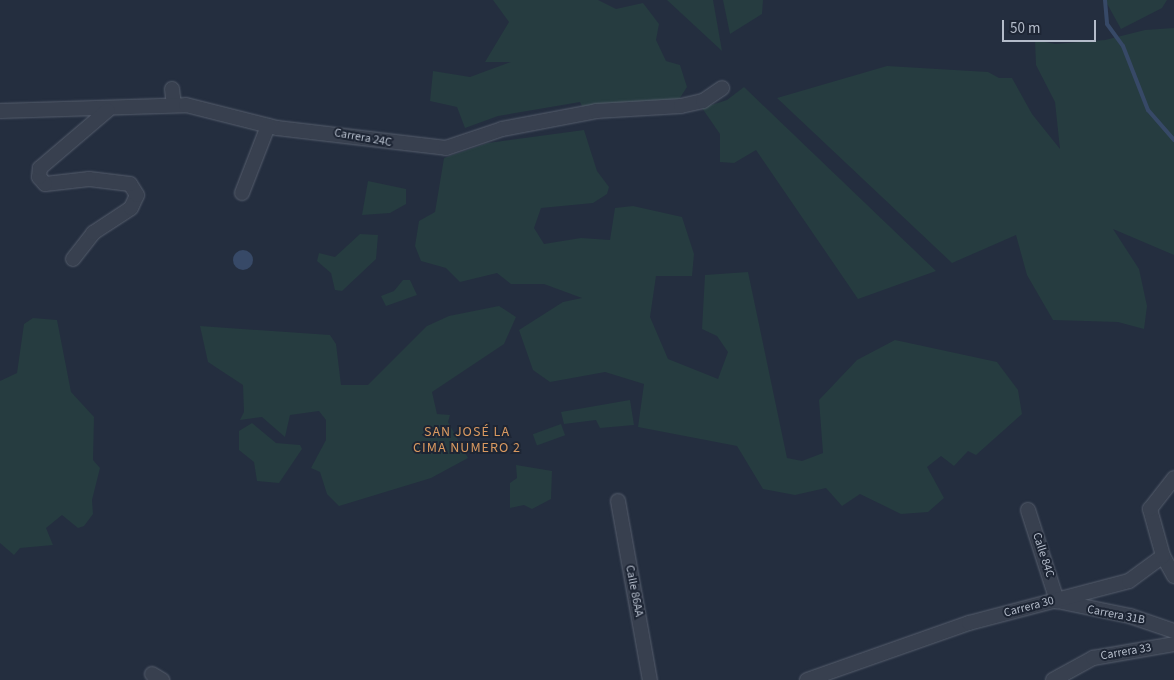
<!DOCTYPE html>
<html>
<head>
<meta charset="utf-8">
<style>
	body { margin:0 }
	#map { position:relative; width:1174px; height:680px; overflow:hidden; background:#242e3f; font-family:"Source Sans 3",sans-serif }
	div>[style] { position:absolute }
	.green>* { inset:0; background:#263c40; transform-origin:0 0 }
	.water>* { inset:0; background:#374967 }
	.round { border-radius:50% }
	.stream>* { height:4px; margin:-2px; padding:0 2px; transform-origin:2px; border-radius:2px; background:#374967 }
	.roads { filter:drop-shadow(0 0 1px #565e6d) drop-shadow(0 0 1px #565e6d) }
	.street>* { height:14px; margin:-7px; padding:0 7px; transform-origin:7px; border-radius:7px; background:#38404f }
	span { translate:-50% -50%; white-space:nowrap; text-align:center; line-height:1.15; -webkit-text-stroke:4px #1d2534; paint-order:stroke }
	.street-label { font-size:12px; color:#b4bcca }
	.neighbourhood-label { font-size:14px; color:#d99960; letter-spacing:1px }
	.scale { position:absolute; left:1002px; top:20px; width:94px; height:22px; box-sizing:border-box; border:2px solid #b4bcca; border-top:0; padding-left:6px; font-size:15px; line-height:18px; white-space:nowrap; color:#b4bcca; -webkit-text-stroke:4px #1d2534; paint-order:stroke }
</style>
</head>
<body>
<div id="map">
	<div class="green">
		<i style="clip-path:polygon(493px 0,598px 0,616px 9px,643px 3px,659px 24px,656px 40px,666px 61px,680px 65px,687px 87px,678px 101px,583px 108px,580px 102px,498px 116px,465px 128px,457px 107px,430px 101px,433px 71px,470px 77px,511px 62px,485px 62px,509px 22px)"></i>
		<i style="clip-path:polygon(667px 0,713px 0,722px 51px)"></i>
		<i style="clip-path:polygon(723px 0,763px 0,762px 14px,730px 34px)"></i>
		<i style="clip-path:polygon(1105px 0,1167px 0,1162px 8px,1121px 29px)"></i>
		<i style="clip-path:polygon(1174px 28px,1174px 255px,1113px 229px,1139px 269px,1147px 306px,1144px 329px,1118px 322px,1053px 320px,1027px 275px,1016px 235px,952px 263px,777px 98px,887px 66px,988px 72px,999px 78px,1012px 78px,1032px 114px,1060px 149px,1055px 102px,1036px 65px,1035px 40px,1055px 44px,1105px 40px,1145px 30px)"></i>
		<i style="clip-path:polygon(744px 87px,936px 271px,858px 299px,756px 150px,734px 163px,720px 162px,720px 134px,702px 108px,727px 100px)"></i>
		<i style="clip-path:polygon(584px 130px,597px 171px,609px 187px,607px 194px,593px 203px,541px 208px,534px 228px,544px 244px,581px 238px,610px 240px,615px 208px,633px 206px,682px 217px,694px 254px,692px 276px,656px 276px,650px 317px,668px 359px,718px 379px,728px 352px,717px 336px,702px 329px,705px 275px,748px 272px,787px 458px,802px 461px,823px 453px,819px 400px,857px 360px,895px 340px,997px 362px,1018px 390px,1022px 414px,976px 455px,968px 451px,954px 466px,941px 456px,927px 467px,944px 498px,928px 512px,901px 514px,860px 494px,842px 506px,826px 488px,795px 495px,763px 489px,737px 446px,638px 427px,644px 384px,605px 372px,550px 382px,533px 370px,519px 330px,563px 302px,582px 298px,544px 284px,511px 284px,497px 273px,460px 282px,446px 268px,421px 261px,415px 246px,419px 221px,435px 212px,444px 158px,488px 143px)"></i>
		<i style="clip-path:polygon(368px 181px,406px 189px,406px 204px,390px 213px,362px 215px)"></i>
		<i style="clip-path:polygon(360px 234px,378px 235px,376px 259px,342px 291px,335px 290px,331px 273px,317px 261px,319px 253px,335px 257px)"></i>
		<i style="clip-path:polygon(403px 280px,410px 280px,417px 295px,386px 306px,381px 296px,394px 291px)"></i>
		<i style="clip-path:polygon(499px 306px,516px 317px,504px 344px,432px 392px,437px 414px,450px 415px,448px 422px,468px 458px,431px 478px,339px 506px,327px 494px,320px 472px,311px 468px,326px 440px,326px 420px,319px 411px,290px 415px,285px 437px,262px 417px,240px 420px,244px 412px,243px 385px,208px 362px,200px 326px,330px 335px,336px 344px,341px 385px,368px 385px,427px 326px,449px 316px)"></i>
		<i style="clip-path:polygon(33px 318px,57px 320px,71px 392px,94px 417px,93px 460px,100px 468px,92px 500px,93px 514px,84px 526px,78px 528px,62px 515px,46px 528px,53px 545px,20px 548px,14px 555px,0 543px,0 381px,17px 373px,24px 324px)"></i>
		<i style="clip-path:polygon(630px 400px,634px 425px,600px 428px,596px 420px,564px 424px,561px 412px)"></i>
		<i style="clip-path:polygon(252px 423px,276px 443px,300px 445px,302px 449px,279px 483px,257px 481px,254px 462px,239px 450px,239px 431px)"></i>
		<i style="left:561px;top:424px;width:12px;height:30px;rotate:70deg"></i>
		<i style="clip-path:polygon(516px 465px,552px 471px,551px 499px,532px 509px,524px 505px,510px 508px,510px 483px,517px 478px)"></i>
	</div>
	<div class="water">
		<i class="round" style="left:233px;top:250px;width:20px;height:20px"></i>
	</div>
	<div class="stream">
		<i style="left:1105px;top:0;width:24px;rotate:85deg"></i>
		<i style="left:1107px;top:24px;width:27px;rotate:54deg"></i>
		<i style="left:1123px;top:46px;width:69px;rotate:68.7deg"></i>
		<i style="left:1148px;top:110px;width:40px;rotate:49deg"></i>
	</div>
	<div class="roads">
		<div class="street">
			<i style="left:172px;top:89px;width:16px;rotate:83deg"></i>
			<i style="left:0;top:111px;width:186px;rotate:-1.8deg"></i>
			<i style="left:186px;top:105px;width:94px;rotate:14.2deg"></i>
			<i style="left:277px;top:128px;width:170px;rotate:6.7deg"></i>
			<i style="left:446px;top:148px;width:59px;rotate:-18.7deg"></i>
			<i style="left:502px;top:129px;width:96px;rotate:-10.8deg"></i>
			<i style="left:596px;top:111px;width:85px;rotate:-3.4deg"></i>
			<i style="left:681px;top:106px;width:23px;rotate:-13deg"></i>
			<i style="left:703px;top:101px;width:23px;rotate:-34deg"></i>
			<i style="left:242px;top:193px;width:72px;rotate:-68.8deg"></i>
			<i style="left:73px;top:259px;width:33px;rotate:-52deg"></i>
			<i style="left:93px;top:233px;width:45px;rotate:-33.3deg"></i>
			<i style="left:131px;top:208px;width:14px;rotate:-65deg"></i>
			<i style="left:137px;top:195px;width:13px;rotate:-122deg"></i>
			<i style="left:130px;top:184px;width:41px;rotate:-173deg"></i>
			<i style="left:89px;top:179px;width:44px;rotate:173.5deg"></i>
			<i style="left:45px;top:184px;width:9px;rotate:-131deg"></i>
			<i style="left:39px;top:177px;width:9px;rotate:-84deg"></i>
			<i style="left:40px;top:168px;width:89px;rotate:-40.5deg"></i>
			<i style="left:618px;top:501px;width:182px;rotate:79.9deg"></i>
			<i style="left:1028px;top:510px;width:96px;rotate:72.3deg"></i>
			<i style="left:1057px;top:601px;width:75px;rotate:11.6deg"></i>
			<i style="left:1130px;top:616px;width:46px;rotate:18.8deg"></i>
			<i style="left:1163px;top:556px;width:23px;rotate:61deg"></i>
			<i style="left:152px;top:674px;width:12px;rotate:31deg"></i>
			<i style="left:807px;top:680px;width:172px;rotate:-19.4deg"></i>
			<i style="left:969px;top:623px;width:165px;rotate:-14.7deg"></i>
			<i style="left:1129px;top:581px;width:42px;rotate:-36.3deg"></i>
			<i style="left:1163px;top:556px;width:49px;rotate:-105.5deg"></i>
			<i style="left:1150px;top:509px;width:39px;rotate:-52deg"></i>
			<i style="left:1053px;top:680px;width:46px;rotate:-28.8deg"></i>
			<i style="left:1093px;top:658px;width:82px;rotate:-9.8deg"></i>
		</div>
	</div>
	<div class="street-label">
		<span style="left:363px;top:138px;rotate:10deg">Carrera 24C</span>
		<span style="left:1043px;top:555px;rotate:72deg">Calle 84C</span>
		<span style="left:634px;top:591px;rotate:79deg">Calle 86AA</span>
		<span style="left:1029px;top:607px;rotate:-15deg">Carrera 30</span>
		<span style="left:1116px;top:615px;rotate:11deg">Carrera 31B</span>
		<span style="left:1126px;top:652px;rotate:-10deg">Carrera 33</span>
	</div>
	<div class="neighbourhood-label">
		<span style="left:467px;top:440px">SAN JOSÉ LA<br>CIMA NUMERO 2</span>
	</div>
	<div class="scale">50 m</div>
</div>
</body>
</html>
